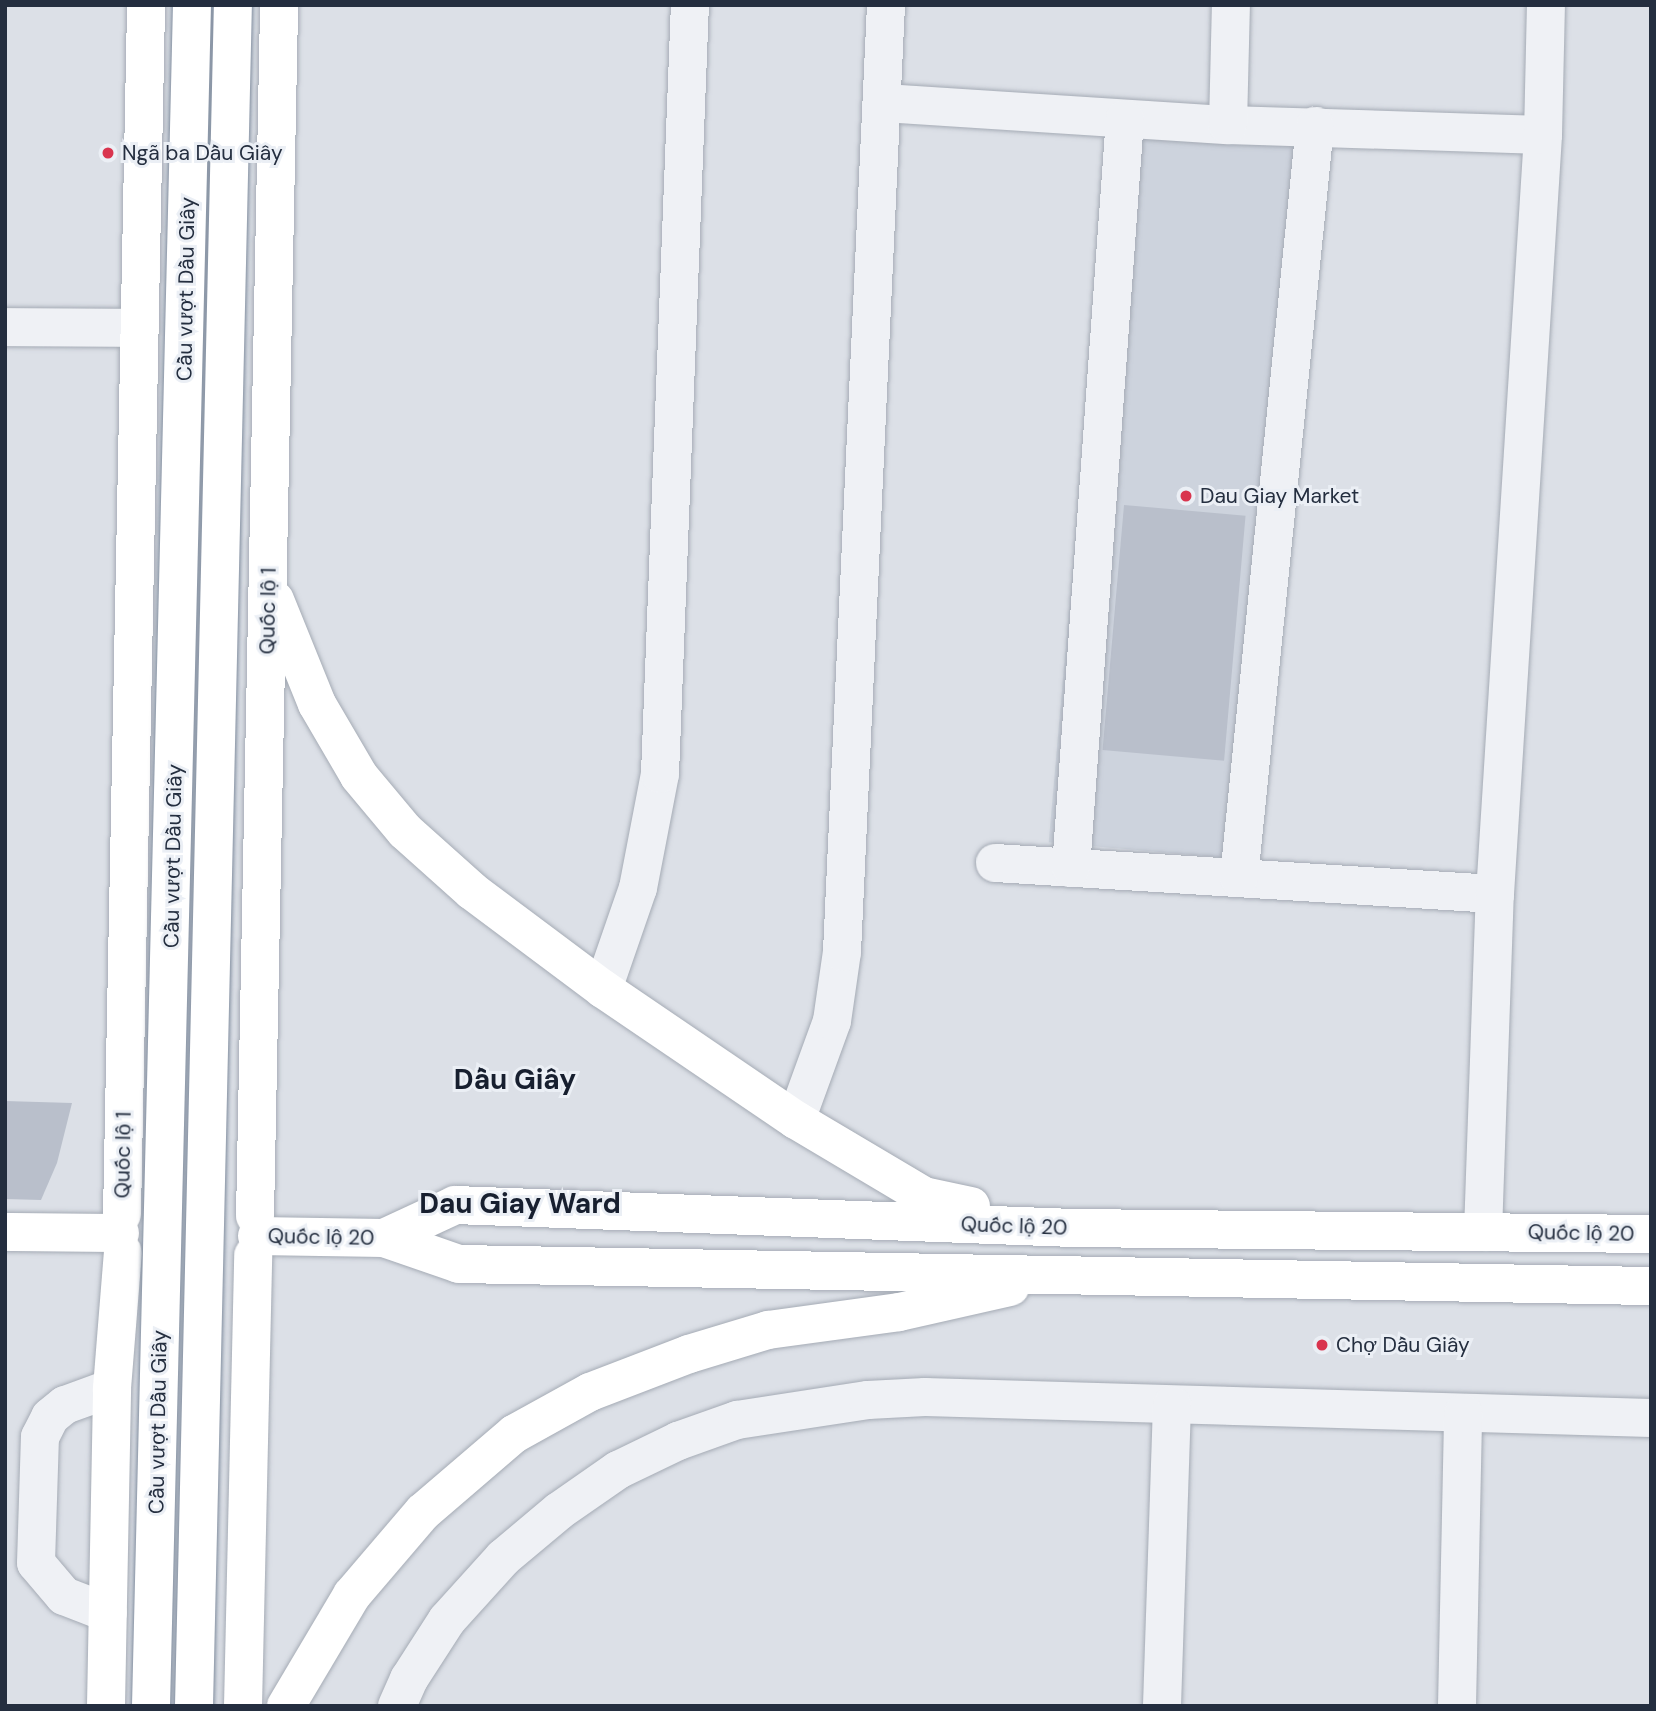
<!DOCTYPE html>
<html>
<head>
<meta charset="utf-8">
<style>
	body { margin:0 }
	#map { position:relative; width:1656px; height:1711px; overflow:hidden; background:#dce0e7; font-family:"DM Sans",sans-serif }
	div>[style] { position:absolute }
	.built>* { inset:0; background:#cdd3dd; transform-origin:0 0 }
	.building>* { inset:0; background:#b9bfcb; transform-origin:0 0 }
	.roads { filter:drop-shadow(0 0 2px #a5abb5) drop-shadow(0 0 2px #a5abb5) }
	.minor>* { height:38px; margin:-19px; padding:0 19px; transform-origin:19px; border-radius:19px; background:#eff1f5 }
	.major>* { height:38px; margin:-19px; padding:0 19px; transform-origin:19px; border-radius:19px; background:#fff }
	.highway>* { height:38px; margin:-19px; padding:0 19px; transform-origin:19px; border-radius:19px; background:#fff }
	.bridges { filter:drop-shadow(0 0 2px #828e9f) drop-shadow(0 0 2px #828e9f) }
	.highway-bridge>* { height:38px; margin:-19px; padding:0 19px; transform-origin:19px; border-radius:19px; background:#fff }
	.dots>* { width:19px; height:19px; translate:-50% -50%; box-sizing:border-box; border:4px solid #ebeff5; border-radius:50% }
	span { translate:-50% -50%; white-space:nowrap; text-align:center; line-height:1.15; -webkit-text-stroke:6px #ebeff5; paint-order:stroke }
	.poi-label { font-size:21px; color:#242e3f }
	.left { translate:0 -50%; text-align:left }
	.street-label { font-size:21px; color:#242e3f }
	.district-label { font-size:28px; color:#171f2f; font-weight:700 }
	.frame { position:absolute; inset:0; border:7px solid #242e3f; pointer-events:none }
</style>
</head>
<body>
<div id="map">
	<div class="built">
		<i style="left:1111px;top:130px;width:194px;height:715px;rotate:5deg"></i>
	</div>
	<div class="building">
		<i style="left:1124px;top:505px;width:122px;height:246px;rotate:5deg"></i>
		<i style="clip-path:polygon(5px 1101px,72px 1103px,57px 1163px,41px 1200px,5px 1199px)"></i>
	</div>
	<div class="roads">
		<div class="minor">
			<i style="left:884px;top:103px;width:345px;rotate:3.7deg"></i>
			<i style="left:1228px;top:125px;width:315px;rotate:1.8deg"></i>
			<i style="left:1228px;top:125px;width:120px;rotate:-88.6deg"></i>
			<i style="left:5px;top:327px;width:133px;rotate:0.4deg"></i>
			<i style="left:995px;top:863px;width:501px;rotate:3.55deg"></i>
			<i style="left:1071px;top:868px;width:751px;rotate:-85.88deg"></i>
			<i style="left:1239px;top:878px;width:756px;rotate:-84.23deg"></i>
			<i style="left:603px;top:989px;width:107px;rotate:-70.9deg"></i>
			<i style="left:638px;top:888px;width:116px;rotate:-79.1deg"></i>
			<i style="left:660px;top:774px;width:770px;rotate:-87.77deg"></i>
			<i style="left:796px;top:1120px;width:105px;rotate:-70deg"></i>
			<i style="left:832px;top:1021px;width:70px;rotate:-81.8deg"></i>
			<i style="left:842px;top:952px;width:948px;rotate:-87.34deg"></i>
			<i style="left:1483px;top:1232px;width:338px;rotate:-88deg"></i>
			<i style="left:1495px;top:894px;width:761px;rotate:-86.38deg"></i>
			<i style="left:1543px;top:135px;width:130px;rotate:-88.7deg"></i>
			<i style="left:108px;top:1613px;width:47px;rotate:-158.9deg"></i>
			<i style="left:64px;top:1596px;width:43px;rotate:-130.3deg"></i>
			<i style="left:36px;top:1563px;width:126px;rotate:-88.2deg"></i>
			<i style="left:40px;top:1437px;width:22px;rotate:-63deg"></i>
			<i style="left:50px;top:1417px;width:19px;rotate:-39deg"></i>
			<i style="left:65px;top:1405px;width:50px;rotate:-19.9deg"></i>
			<i style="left:397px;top:1706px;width:30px;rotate:-66deg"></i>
			<i style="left:409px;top:1679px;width:70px;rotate:-57.2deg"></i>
			<i style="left:447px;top:1620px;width:84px;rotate:-47.9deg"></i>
			<i style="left:503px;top:1558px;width:73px;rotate:-40deg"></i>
			<i style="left:559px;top:1511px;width:72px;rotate:-34.8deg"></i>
			<i style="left:618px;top:1470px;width:67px;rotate:-25.8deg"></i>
			<i style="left:678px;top:1441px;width:63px;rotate:-19.6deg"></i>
			<i style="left:737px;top:1420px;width:133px;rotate:-8.7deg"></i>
			<i style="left:868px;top:1400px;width:57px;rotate:-3deg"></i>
			<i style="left:925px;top:1397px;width:726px;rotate:1.66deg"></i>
			<i style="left:1162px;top:1706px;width:301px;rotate:-88.1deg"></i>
			<i style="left:1457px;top:1706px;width:293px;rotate:-88.8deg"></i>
		</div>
		<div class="major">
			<i style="left:5px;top:1232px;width:115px;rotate:0.5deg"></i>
		</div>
		<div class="highway">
			<i style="left:275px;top:600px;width:112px;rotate:68deg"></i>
			<i style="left:317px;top:704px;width:83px;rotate:59.7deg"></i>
			<i style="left:359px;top:776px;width:72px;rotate:50.1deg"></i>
			<i style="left:405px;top:831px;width:90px;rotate:41.8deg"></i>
			<i style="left:472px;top:891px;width:164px;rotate:36.8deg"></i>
			<i style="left:603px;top:989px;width:233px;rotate:34.2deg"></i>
			<i style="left:796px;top:1120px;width:149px;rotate:30.7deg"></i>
			<i style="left:924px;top:1196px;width:48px;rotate:12deg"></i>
			<i style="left:122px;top:1214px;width:1209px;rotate:-88.86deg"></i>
			<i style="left:255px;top:1216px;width:1211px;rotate:-88.86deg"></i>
			<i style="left:257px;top:1236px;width:127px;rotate:0.9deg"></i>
			<i style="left:384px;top:1238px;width:79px;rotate:19.1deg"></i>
			<i style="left:459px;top:1264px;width:1192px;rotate:1.06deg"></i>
			<i style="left:384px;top:1238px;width:78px;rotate:-24.9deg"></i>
			<i style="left:455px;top:1205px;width:617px;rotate:2.13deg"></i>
			<i style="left:1072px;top:1228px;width:579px;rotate:0.59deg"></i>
			<i style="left:106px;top:1706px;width:318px;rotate:-88.9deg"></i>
			<i style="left:112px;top:1388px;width:136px;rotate:-85.4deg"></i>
			<i style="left:243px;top:1706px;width:451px;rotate:-88.7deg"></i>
			<i style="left:286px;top:1706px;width:129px;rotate:-59.3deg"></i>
			<i style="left:352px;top:1595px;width:109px;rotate:-49.5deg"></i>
			<i style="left:423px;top:1512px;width:120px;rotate:-40.6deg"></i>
			<i style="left:514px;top:1434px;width:87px;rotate:-28.9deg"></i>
			<i style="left:590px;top:1392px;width:106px;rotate:-21deg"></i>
			<i style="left:689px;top:1354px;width:83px;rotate:-16.9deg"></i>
			<i style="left:768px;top:1330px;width:132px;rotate:-7.8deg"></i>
			<i style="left:899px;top:1312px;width:114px;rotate:-12.7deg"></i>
		</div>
	</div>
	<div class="bridges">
		<div class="highway-bridge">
			<i style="left:151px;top:1706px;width:1701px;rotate:-88.62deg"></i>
			<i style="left:194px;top:1706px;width:1701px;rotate:-88.69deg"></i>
		</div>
	</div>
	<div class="dots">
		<i style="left:108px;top:153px;background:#d9344e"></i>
		<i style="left:1186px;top:496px;background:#d9344e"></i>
		<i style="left:1322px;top:1345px;background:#d9344e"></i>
	</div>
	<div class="poi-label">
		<span class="left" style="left:122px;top:153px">Ngã ba Dầu Giây</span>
		<span class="left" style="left:1200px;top:496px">Dau Giay Market</span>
		<span class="left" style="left:1336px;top:1345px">Chợ Dầu Giây</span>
	</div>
	<div class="street-label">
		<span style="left:186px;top:289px;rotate:-89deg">Cầu vượt Dầu Giây</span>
		<span style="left:268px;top:611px;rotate:-89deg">Quốc lộ 1</span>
		<span style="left:173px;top:856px;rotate:-89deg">Cầu vượt Dầu Giây</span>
		<span style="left:123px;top:1155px;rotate:-89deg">Quốc lộ 1</span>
		<span style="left:1014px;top:1226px;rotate:2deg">Quốc lộ 20</span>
		<span style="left:1581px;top:1233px;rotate:1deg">Quốc lộ 20</span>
		<span style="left:321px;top:1237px;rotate:1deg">Quốc lộ 20</span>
		<span style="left:158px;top:1422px;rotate:-89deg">Cầu vượt Dầu Giây</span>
	</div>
	<div class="district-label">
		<span style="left:515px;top:1080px">Dầu Giây</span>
		<span style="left:520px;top:1204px">Dau Giay Ward</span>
	</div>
	<div class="frame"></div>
</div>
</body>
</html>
